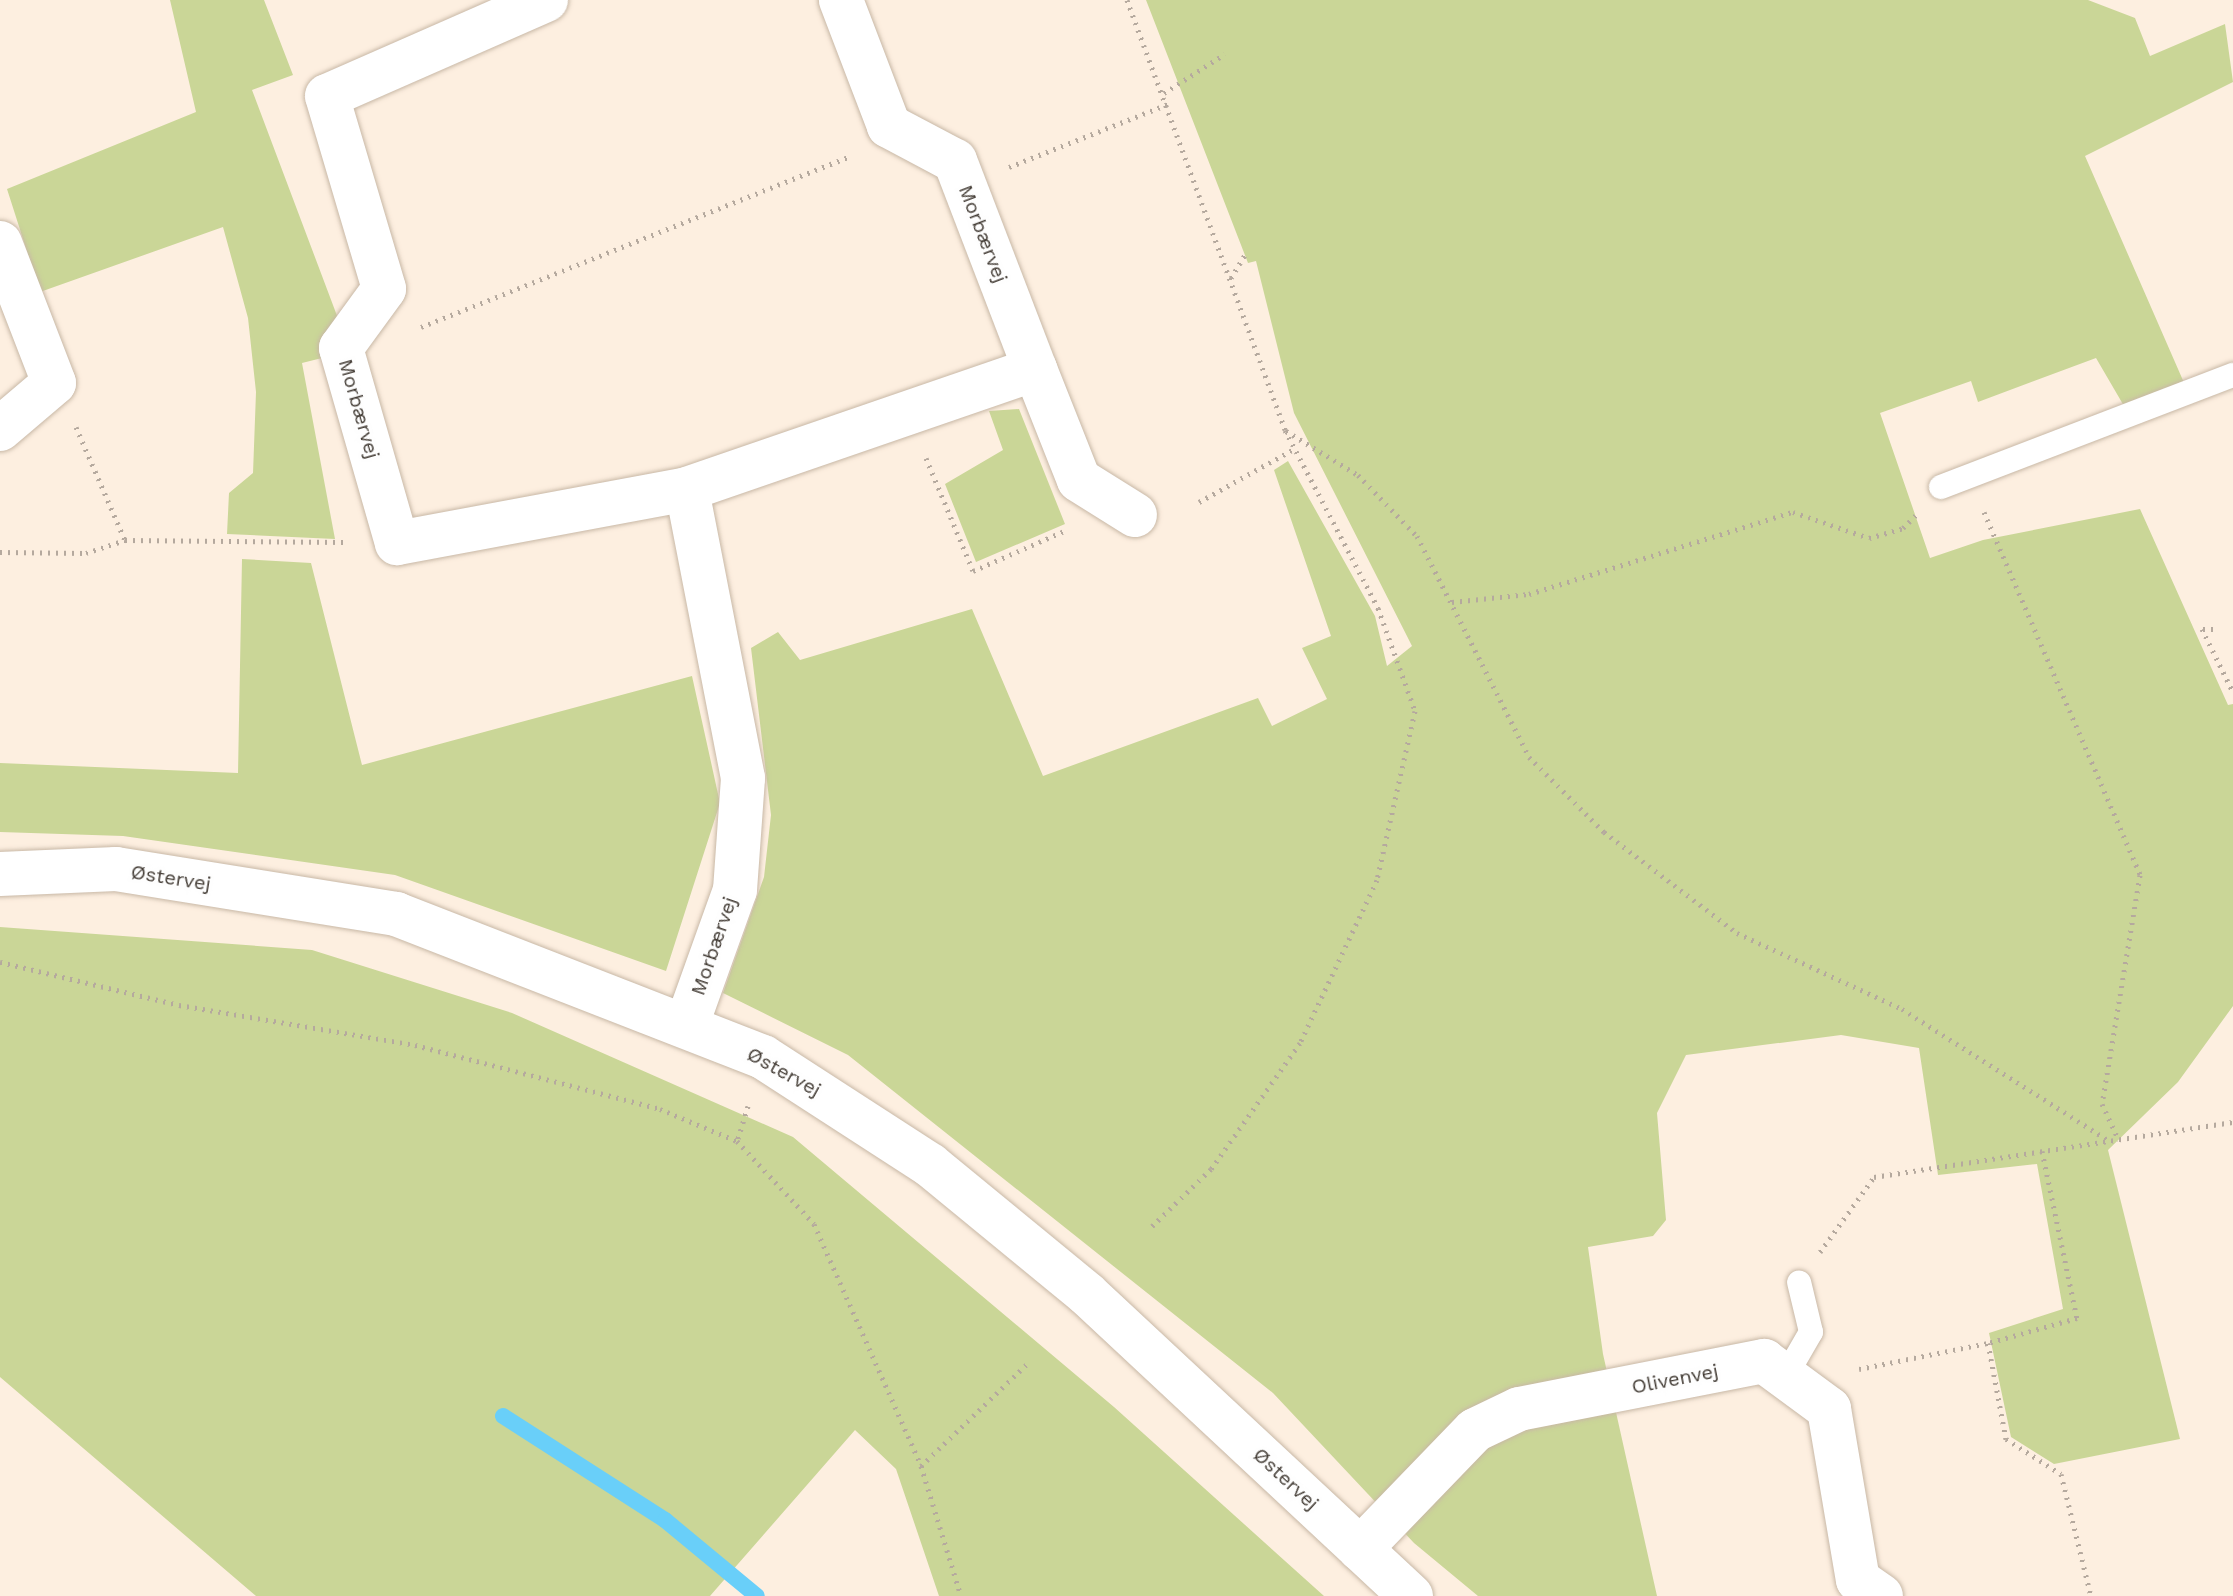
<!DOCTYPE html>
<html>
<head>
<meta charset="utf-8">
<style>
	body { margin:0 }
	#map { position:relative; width:2233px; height:1596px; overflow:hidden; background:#fdefe0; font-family:"Work Sans",sans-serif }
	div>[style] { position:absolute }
	.green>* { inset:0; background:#cad697 }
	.stream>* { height:16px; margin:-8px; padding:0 8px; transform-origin:8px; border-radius:8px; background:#69cff9 }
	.path>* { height:5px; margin-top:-2.5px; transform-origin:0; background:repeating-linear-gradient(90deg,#b5a99e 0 2px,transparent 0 8px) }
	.roads { filter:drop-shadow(0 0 2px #c8b8a6) drop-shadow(0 0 2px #c8b8a6) }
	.service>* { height:24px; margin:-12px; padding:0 12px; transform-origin:12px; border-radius:12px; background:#fff }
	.minor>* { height:44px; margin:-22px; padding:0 22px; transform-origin:22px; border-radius:22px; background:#fff }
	span { translate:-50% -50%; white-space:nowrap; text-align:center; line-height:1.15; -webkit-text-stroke:7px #fefefe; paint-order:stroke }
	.street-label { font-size:20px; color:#433c35 }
</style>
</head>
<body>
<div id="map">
	<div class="green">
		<i style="clip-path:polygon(170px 0,264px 0,293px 75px,252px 90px,339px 321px,322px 358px,302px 363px,335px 539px,227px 534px,229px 493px,253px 473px,256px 392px,248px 318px,223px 227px,40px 292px,7px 189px,196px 112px)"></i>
		<i style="clip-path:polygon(1146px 0,2088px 0,2135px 18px,2150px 56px,2225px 24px,2233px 82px,2085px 156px,2185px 385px,2124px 406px,2096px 358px,1978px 402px,1971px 381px,1880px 413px,1930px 558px,1983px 540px,2140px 509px,2228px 705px,2233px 704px,2233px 1006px,2178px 1082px,2108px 1150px,2180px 1439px,2054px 1464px,2011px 1437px,1989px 1333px,2063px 1309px,2037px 1164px,1938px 1175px,1919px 1048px,1841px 1035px,1686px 1055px,1657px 1113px,1666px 1220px,1653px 1236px,1588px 1247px,1603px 1354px,1657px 1596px,1478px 1596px,1414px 1543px,1273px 1393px,848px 1055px,723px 993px,764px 877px,771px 815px,751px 648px,778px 632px,800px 660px,972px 609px,1043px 776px,1258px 698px,1272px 726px,1327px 699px,1302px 648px,1331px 636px,1274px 470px,1288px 461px,1375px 616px,1387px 666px,1412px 646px,1294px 413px,1256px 261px,1248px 263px)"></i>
		<i style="clip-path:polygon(1019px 409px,1065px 524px,976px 562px,945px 484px,1003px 450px,989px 411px)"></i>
		<i style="clip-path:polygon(242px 559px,311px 563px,362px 765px,692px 676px,720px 803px,666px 971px,395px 875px,123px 836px,0 832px,0 763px,238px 773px)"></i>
		<i style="clip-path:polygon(0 927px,312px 950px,512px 1013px,793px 1137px,1114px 1407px,1324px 1596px,939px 1596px,896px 1469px,855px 1430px,710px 1596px,256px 1596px,0 1377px)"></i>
	</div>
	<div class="stream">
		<i style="left:503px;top:1416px;width:193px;rotate:32.7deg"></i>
		<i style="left:665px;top:1520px;width:119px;rotate:39.6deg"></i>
	</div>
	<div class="path">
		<i style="left:1127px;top:0;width:458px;rotate:69.8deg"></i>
		<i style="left:1285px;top:430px;width:201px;rotate:62.4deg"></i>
		<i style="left:1378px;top:608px;width:109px;rotate:70.2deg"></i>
		<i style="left:1415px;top:711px;width:173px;rotate:102.7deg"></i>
		<i style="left:1377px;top:880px;width:180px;rotate:115.3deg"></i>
		<i style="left:1300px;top:1043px;width:154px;rotate:125.2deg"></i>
		<i style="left:1211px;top:1169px;width:86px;rotate:135.9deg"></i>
		<i style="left:1164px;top:93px;width:72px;rotate:-32.6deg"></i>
		<i style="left:1009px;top:167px;width:171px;rotate:-21.6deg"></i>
		<i style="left:1231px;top:278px;width:27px;rotate:-59deg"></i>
		<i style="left:421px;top:327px;width:463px;rotate:-21.7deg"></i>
		<i style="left:76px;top:427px;width:123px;rotate:66.6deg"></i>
		<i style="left:1286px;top:431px;width:84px;rotate:31.4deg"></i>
		<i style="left:1358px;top:475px;width:85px;rotate:46deg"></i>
		<i style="left:1417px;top:536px;width:248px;rotate:63.1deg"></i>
		<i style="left:1529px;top:757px;width:106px;rotate:45deg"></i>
		<i style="left:1604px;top:832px;width:167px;rotate:37.2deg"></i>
		<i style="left:1737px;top:933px;width:182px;rotate:24.7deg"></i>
		<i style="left:1902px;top:1009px;width:246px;rotate:32.5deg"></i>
		<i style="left:926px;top:458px;width:122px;rotate:67.4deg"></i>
		<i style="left:973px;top:571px;width:99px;rotate:-23.7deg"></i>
		<i style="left:1199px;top:502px;width:109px;rotate:-29.2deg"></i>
		<i style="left:1984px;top:512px;width:395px;rotate:66.7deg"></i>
		<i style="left:2140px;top:875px;width:232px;rotate:99.4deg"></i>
		<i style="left:2102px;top:1104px;width:40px;rotate:65deg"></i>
		<i style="left:0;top:552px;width:86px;rotate:0.7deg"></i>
		<i style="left:86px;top:553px;width:41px;rotate:-18.4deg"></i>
		<i style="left:125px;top:540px;width:220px;rotate:0.5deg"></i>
		<i style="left:1452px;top:602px;width:77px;rotate:-5.9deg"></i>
		<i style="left:1529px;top:594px;width:276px;rotate:-17.3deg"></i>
		<i style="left:1793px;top:512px;width:80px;rotate:18.9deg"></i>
		<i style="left:1869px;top:538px;width:35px;rotate:-16deg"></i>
		<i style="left:1903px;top:528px;width:18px;rotate:-45deg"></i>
		<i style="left:2213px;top:629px;width:11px;rotate:180deg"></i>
		<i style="left:2202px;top:629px;width:70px;rotate:63.8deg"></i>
		<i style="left:0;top:962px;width:184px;rotate:13.5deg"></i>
		<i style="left:179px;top:1005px;width:239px;rotate:9.6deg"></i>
		<i style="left:415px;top:1045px;width:253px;rotate:14.6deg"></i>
		<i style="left:660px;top:1109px;width:83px;rotate:22.6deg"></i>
		<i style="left:748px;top:1106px;width:37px;rotate:107deg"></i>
		<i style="left:737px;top:1141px;width:113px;rotate:47.1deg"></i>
		<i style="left:814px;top:1224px;width:265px;rotate:66.1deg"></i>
		<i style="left:921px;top:1466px;width:136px;rotate:72.9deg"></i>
		<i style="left:2042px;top:1151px;width:171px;rotate:78.2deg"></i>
		<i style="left:2077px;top:1318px;width:92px;rotate:164.3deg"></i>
		<i style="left:1988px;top:1343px;width:98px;rotate:79.4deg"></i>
		<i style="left:2006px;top:1439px;width:65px;rotate:32.5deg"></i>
		<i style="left:2061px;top:1474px;width:126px;rotate:76.2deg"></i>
		<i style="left:1820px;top:1252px;width:92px;rotate:-54.2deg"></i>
		<i style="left:1874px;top:1177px;width:363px;rotate:-8.7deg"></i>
		<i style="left:1859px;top:1369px;width:132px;rotate:-11.4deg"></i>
		<i style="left:921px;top:1466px;width:149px;rotate:-43.9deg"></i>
	</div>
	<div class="roads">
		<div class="service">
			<i style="left:1941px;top:487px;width:313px;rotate:-21deg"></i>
			<i style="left:1785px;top:1377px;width:52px;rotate:-60deg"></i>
			<i style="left:1811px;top:1332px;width:51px;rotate:-103.5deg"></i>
		</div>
		<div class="minor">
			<i style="left:546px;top:0;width:239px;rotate:156.3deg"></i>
			<i style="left:327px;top:96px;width:201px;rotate:73.5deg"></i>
			<i style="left:384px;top:289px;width:73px;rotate:126.1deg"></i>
			<i style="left:341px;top:348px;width:203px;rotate:74deg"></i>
			<i style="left:397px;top:543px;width:295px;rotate:-10.5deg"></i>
			<i style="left:687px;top:489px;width:368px;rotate:-19deg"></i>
			<i style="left:1035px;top:369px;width:223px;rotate:-111deg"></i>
			<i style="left:955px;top:161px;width:75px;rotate:-152.1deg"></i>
			<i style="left:889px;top:126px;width:135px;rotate:-110.9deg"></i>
			<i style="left:0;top:243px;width:150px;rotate:68.9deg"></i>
			<i style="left:54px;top:383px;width:71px;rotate:139.6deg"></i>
			<i style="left:1035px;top:369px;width:119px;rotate:68.4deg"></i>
			<i style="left:1079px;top:480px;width:66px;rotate:32deg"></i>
			<i style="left:0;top:874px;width:116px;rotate:-2.5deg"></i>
			<i style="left:116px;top:869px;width:284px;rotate:9.1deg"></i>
			<i style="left:396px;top:914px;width:394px;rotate:21.3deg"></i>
			<i style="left:763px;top:1057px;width:199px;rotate:32.9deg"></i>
			<i style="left:930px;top:1165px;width:203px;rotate:39.4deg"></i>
			<i style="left:1087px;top:1294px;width:443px;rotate:43deg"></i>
			<i style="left:687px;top:1024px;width:142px;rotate:-70.3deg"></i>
			<i style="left:735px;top:890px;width:112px;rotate:-85.9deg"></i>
			<i style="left:743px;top:778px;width:294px;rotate:-101deg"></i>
			<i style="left:1360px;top:1549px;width:165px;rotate:-46deg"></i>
			<i style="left:1475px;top:1430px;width:49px;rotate:-25.5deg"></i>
			<i style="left:1519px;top:1409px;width:250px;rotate:-11.1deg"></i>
			<i style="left:1764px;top:1361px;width:81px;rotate:36.4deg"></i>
			<i style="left:1829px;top:1409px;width:173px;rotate:80.4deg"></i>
			<i style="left:1858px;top:1580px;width:28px;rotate:35deg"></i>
		</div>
	</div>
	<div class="street-label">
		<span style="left:983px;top:234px;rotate:69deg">Morbærvej</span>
		<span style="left:359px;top:409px;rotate:74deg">Morbærvej</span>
		<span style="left:171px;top:878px;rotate:9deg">Østervej</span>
		<span style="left:714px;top:946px;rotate:-71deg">Morbærvej</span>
		<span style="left:784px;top:1072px;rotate:29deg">Østervej</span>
		<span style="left:1675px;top:1379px;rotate:-11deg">Olivenvej</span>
		<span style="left:1286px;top:1479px;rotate:43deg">Østervej</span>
	</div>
</div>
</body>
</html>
